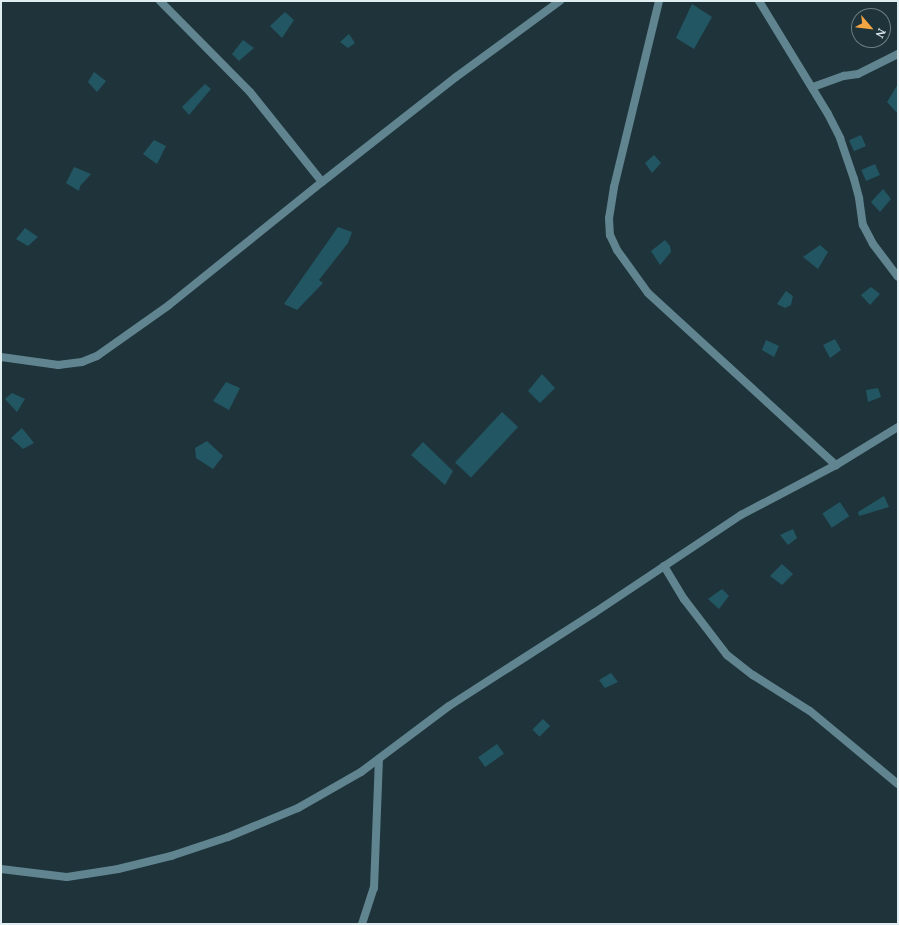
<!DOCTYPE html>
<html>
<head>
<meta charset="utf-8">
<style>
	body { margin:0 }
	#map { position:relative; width:899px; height:925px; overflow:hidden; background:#1e343a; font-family:"Noto Serif",serif }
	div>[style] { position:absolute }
	.building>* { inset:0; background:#225663; transform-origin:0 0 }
	.street>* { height:8px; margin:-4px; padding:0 4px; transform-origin:4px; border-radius:4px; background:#618590 }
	span { translate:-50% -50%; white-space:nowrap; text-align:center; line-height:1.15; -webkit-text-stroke:3px #1e343a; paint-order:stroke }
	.frame { position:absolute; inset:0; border:2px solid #e0edf1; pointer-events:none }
	.north { position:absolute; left:851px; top:8px; width:40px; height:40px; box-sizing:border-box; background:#1e343a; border:1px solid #6c7e83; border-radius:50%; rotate:118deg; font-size:11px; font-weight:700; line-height:16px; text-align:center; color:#e0edf1 }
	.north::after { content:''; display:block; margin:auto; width:14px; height:18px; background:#f3a443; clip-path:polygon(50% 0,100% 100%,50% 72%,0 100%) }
</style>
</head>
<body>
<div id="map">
	<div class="building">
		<i style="clip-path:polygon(692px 4px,712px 17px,694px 49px,676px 38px)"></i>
		<i style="clip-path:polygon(285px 12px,294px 20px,282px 38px,270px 26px)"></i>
		<i style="clip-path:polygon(349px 34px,355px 43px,348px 48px,340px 42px)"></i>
		<i style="clip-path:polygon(243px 40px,254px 48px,239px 61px,232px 54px)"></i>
		<i style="clip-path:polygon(94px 72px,106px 81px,97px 92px,88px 82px)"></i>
		<i style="clip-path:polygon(205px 84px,211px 89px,189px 115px,182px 107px)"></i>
		<i style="clip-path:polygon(898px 84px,898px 114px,887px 102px)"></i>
		<i style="left:861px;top:135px;width:12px;height:13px;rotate:66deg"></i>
		<i style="clip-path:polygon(154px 140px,166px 146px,157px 164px,143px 154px)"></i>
		<i style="clip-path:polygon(654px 155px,661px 163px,652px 173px,645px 163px)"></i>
		<i style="left:875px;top:164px;width:12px;height:15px;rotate:66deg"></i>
		<i style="clip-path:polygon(74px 167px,91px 174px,80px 186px,79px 191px,66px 183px)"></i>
		<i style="clip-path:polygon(883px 189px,891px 199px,880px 212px,871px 202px)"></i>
		<i style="clip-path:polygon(338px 227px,352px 232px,348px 243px,319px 280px,323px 283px,297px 310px,284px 304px)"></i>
		<i style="clip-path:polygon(25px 228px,38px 237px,28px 246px,16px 239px)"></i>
		<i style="clip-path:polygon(665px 240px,670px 246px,671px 252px,660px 265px,651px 251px)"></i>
		<i style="clip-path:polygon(820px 245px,828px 252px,818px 269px,803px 257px)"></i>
		<i style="clip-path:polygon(871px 287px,880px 294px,870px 305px,861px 295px)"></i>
		<i style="clip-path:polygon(786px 291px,793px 296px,791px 305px,785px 308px,777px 304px)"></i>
		<i style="clip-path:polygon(835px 339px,841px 350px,830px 358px,823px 345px)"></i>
		<i style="clip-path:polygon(766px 340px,779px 346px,774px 357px,762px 350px)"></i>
		<i style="clip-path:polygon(542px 374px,555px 388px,540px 403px,528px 391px)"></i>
		<i style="clip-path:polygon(226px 382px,240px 388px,229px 410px,213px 401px)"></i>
		<i style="clip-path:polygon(878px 388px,881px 397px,868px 402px,866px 390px)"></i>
		<i style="clip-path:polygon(12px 393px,25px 399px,17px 412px,5px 399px)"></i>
		<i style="left:502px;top:412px;width:22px;height:69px;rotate:43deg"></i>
		<i style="clip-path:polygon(22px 428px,34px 443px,23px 449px,11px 438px)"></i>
		<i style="clip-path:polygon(207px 441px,223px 456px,213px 469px,196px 458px,195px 448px)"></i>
		<i style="clip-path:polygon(423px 442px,453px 471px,445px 485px,411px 455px)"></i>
		<i style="clip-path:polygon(884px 496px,889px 507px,859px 516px,858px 512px)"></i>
		<i style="left:840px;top:502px;width:17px;height:21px;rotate:57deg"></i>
		<i style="clip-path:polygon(793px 529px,797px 538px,788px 545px,780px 535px)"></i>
		<i style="clip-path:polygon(782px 564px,793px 574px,782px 585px,770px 576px)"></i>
		<i style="clip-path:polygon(722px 589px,729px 596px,719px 609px,708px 599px)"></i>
		<i style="clip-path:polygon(611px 673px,618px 682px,605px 688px,599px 680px)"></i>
		<i style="left:543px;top:719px;width:10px;height:15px;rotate:45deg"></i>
		<i style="left:497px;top:744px;width:12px;height:23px;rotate:55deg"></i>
	</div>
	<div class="street">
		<i style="left:160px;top:1px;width:128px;rotate:45.3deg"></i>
		<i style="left:250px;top:92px;width:115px;rotate:51.3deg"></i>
		<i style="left:659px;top:1px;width:191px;rotate:103.6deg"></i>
		<i style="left:614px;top:187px;width:31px;rotate:99deg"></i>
		<i style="left:609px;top:218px;width:17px;rotate:87deg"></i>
		<i style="left:610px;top:235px;width:17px;rotate:65deg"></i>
		<i style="left:617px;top:250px;width:53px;rotate:54.2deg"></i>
		<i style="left:648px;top:293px;width:255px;rotate:42.5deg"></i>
		<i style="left:759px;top:1px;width:132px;rotate:58.6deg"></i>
		<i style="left:828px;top:114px;width:27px;rotate:63deg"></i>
		<i style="left:840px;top:138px;width:43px;rotate:71.1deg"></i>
		<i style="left:854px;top:179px;width:20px;rotate:75deg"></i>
		<i style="left:859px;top:198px;width:27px;rotate:82deg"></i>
		<i style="left:863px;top:225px;width:21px;rotate:62deg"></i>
		<i style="left:873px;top:244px;width:41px;rotate:52.9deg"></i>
		<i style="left:813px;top:87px;width:33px;rotate:-20deg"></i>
		<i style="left:844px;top:76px;width:14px;rotate:-8deg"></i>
		<i style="left:858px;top:74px;width:45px;rotate:-26.6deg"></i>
		<i style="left:1px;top:357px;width:58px;rotate:8deg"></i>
		<i style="left:58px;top:365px;width:24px;rotate:-7deg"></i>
		<i style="left:82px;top:362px;width:16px;rotate:-22deg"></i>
		<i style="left:97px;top:356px;width:88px;rotate:-35.3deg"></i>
		<i style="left:169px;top:305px;width:196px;rotate:-38.8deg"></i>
		<i style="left:322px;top:182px;width:170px;rotate:-38.1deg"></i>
		<i style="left:456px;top:77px;width:129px;rotate:-36.2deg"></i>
		<i style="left:664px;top:566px;width:39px;rotate:59deg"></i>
		<i style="left:684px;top:599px;width:71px;rotate:52.5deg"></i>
		<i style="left:727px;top:655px;width:33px;rotate:38deg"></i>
		<i style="left:753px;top:675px;width:67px;rotate:32.3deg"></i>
		<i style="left:810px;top:711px;width:114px;rotate:39.7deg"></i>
		<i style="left:1px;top:869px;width:66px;rotate:6.9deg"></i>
		<i style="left:67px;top:877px;width:52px;rotate:-8.9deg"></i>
		<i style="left:118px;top:869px;width:55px;rotate:-13.8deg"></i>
		<i style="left:171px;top:856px;width:60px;rotate:-18.4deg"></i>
		<i style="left:228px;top:837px;width:76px;rotate:-22.5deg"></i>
		<i style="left:298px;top:808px;width:73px;rotate:-29.7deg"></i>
		<i style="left:361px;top:772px;width:110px;rotate:-36.9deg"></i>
		<i style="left:449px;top:706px;width:172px;rotate:-32.7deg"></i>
		<i style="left:594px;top:613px;width:177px;rotate:-33.7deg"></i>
		<i style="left:741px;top:515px;width:107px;rotate:-27.8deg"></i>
		<i style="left:836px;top:465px;width:73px;rotate:-31.5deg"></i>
		<i style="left:362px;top:924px;width:38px;rotate:-72deg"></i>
		<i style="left:374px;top:888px;width:129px;rotate:-87.8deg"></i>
	</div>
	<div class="frame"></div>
	<div class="north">N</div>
</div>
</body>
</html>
